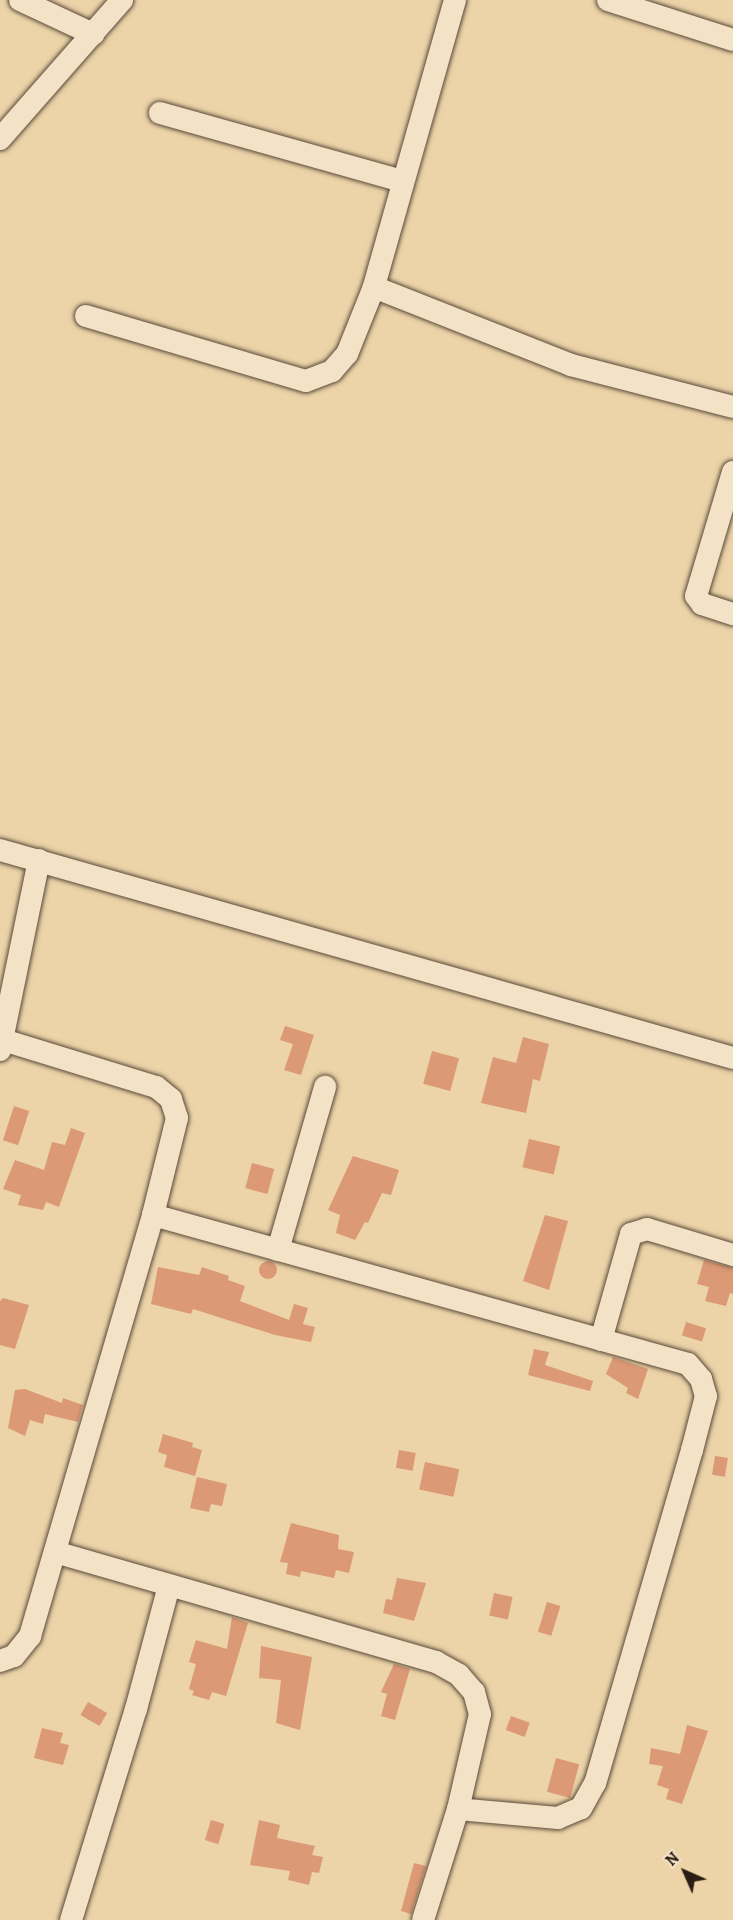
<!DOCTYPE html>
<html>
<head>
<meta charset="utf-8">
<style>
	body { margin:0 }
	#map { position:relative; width:733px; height:1920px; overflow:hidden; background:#ecd3a8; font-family:Alegreya,serif }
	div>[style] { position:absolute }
	.building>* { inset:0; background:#db9975; transform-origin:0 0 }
	.round { border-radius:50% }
	.roads { filter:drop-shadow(0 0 2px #5a4a3a) drop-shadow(0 0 2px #5a4a3a) }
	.minor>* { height:22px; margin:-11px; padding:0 11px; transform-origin:11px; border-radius:11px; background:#f3e2c6 }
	span { translate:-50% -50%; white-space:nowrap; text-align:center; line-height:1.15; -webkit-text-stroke:4.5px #f3e2c6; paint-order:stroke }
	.north { position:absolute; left:655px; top:1842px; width:60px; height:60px; -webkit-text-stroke:4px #f3e2c6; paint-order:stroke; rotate:315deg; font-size:16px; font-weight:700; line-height:24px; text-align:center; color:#2a1d15 }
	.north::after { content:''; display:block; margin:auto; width:21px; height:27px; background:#2a1d15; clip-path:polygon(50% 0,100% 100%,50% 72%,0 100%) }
</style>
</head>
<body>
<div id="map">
	<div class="building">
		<i style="clip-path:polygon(285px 1026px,314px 1035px,301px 1075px,284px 1070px,293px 1044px,280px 1040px)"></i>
		<i style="clip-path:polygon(523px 1037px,549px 1044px,540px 1081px,533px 1079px,526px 1113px,481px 1103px,493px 1057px,516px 1063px)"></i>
		<i style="left:432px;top:1051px;width:28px;height:34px;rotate:15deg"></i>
		<i style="left:14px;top:1106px;width:16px;height:36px;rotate:18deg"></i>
		<i style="clip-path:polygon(71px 1128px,85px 1133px,59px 1207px,46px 1202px,43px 1210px,18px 1205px,21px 1195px,3px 1189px,15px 1160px,44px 1170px,52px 1142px,65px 1145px)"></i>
		<i style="left:529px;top:1139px;width:32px;height:29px;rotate:13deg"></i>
		<i style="clip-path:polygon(353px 1156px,399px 1170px,391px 1195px,382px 1193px,368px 1223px,365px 1222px,355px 1240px,336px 1233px,340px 1215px,328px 1210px)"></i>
		<i style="left:252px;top:1163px;width:23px;height:26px;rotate:15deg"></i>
		<i style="clip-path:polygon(545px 1215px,568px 1221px,549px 1290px,523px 1281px)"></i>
		<i style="clip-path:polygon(704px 1260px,733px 1268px,733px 1294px,730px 1293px,726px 1306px,705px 1301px,709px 1287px,697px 1284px)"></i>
		<i class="round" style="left:259px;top:1261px;width:18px;height:18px"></i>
		<i style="clip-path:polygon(158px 1267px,199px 1275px,202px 1267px,229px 1276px,228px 1280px,245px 1286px,240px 1301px,289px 1320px,294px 1304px,308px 1308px,303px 1324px,315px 1327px,311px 1342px,275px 1335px,193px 1309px,191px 1314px,151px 1304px)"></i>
		<i style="clip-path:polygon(3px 1298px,29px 1305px,15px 1349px,0 1345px,0 1301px)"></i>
		<i style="left:686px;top:1322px;width:21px;height:14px;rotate:17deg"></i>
		<i style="clip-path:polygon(534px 1349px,549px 1352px,545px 1365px,593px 1381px,590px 1391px,528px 1375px)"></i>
		<i style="clip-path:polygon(613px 1357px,648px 1369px,638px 1399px,626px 1393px,628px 1388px,606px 1374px)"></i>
		<i style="clip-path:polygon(25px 1389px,62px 1403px,63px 1398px,83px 1405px,78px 1422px,45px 1414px,43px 1424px,30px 1420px,25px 1436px,8px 1428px,15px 1390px)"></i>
		<i style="clip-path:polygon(163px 1434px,193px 1443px,192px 1447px,202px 1450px,195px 1476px,164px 1467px,167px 1455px,158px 1452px)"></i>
		<i style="left:399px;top:1450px;width:17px;height:18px;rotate:10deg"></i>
		<i style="left:715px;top:1456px;width:13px;height:19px;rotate:9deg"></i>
		<i style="left:425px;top:1462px;width:35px;height:28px;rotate:12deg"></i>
		<i style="clip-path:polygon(197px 1477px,227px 1484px,222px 1506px,211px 1504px,209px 1512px,190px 1508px)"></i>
		<i style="clip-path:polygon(291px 1523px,339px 1535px,338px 1549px,354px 1552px,349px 1573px,336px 1570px,334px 1578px,301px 1571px,300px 1577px,286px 1574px,288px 1563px,280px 1562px)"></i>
		<i style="clip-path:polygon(397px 1578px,426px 1583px,414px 1621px,383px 1613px,386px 1599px,392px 1600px)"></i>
		<i style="left:494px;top:1593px;width:19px;height:23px;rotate:12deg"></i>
		<i style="left:547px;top:1602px;width:14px;height:31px;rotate:17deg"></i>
		<i style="clip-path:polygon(232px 1617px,248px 1623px,226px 1696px,212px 1692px,209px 1700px,192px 1695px,194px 1691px,189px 1689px,196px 1664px,189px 1662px,196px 1640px,227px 1649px)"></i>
		<i style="clip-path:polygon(261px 1646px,312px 1657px,300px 1730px,276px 1723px,281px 1680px,259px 1678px)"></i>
		<i style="clip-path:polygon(394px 1664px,410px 1669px,395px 1720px,381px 1716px,387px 1694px,381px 1692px)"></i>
		<i style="left:88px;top:1702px;width:22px;height:15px;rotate:30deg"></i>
		<i style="left:511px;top:1716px;width:20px;height:15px;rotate:20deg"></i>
		<i style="clip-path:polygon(687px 1725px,708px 1731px,682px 1804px,666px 1799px,669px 1789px,657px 1785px,663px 1766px,649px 1764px,651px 1748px,680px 1754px)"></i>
		<i style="clip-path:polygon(42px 1728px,63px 1733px,60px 1743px,69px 1745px,63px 1765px,34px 1758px)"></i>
		<i style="left:556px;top:1758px;width:24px;height:35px;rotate:15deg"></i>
		<i style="left:211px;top:1820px;width:14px;height:21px;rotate:17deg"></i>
		<i style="clip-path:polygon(259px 1820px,280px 1825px,277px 1838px,315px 1846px,312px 1855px,323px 1857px,319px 1873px,312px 1872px,309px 1885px,288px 1880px,290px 1871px,250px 1865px)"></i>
		<i style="clip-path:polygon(414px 1863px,426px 1866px,411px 1914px,401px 1911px)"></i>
	</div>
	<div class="roads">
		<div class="minor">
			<i style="left:20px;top:0;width:81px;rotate:25deg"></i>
			<i style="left:455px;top:0;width:298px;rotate:105.8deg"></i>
			<i style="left:374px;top:287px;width:212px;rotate:21.6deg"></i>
			<i style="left:571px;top:365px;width:167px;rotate:14.5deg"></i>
			<i style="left:608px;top:0;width:131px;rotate:17.7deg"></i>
			<i style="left:160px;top:113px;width:251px;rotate:15.7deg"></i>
			<i style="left:0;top:139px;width:185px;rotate:-48.7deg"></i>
			<i style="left:86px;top:316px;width:229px;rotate:16.5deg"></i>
			<i style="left:306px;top:381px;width:28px;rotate:-21deg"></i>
			<i style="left:332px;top:371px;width:23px;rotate:-49deg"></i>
			<i style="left:347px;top:354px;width:72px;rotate:-68.1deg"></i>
			<i style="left:733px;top:472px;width:129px;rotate:106.6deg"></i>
			<i style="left:696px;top:596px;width:10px;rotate:53deg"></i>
			<i style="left:702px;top:604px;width:33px;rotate:18deg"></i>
			<i style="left:0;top:850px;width:762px;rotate:15.84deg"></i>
			<i style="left:0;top:1050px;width:194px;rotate:-78.4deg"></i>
			<i style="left:153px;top:1215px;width:555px;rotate:15.56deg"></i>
			<i style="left:688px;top:1364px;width:20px;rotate:49deg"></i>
			<i style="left:701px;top:1379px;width:18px;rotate:74deg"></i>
			<i style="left:706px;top:1396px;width:56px;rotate:104.5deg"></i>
			<i style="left:692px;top:1450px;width:347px;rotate:106.2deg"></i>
			<i style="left:595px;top:1783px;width:29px;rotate:119deg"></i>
			<i style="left:581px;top:1808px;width:25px;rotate:157deg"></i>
			<i style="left:558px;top:1818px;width:100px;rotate:-174.9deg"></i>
			<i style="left:278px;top:1250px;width:170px;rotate:-73.9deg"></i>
			<i style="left:601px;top:1340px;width:110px;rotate:-74.2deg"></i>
			<i style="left:631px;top:1234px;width:17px;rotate:-17deg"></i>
			<i style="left:647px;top:1229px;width:90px;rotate:16.8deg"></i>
			<i style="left:55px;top:1552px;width:397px;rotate:16.1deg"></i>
			<i style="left:436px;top:1662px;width:26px;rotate:29deg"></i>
			<i style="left:459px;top:1675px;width:23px;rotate:49deg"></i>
			<i style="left:474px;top:1692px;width:23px;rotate:75deg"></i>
			<i style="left:480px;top:1714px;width:98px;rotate:103deg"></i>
			<i style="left:458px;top:1809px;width:116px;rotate:107.5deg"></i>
			<i style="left:0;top:1661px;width:15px;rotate:-20deg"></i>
			<i style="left:14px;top:1656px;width:26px;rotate:-51deg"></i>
			<i style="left:30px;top:1636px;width:439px;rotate:-73.7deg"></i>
			<i style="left:153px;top:1215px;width:100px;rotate:-76.1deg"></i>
			<i style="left:177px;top:1118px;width:20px;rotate:-108deg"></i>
			<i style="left:171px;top:1099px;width:19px;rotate:-141deg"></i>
			<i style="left:156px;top:1087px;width:160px;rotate:-162.9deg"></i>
			<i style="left:71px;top:1920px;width:221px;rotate:-72.9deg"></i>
			<i style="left:136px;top:1709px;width:127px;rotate:-75deg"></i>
		</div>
	</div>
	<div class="north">N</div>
</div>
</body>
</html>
